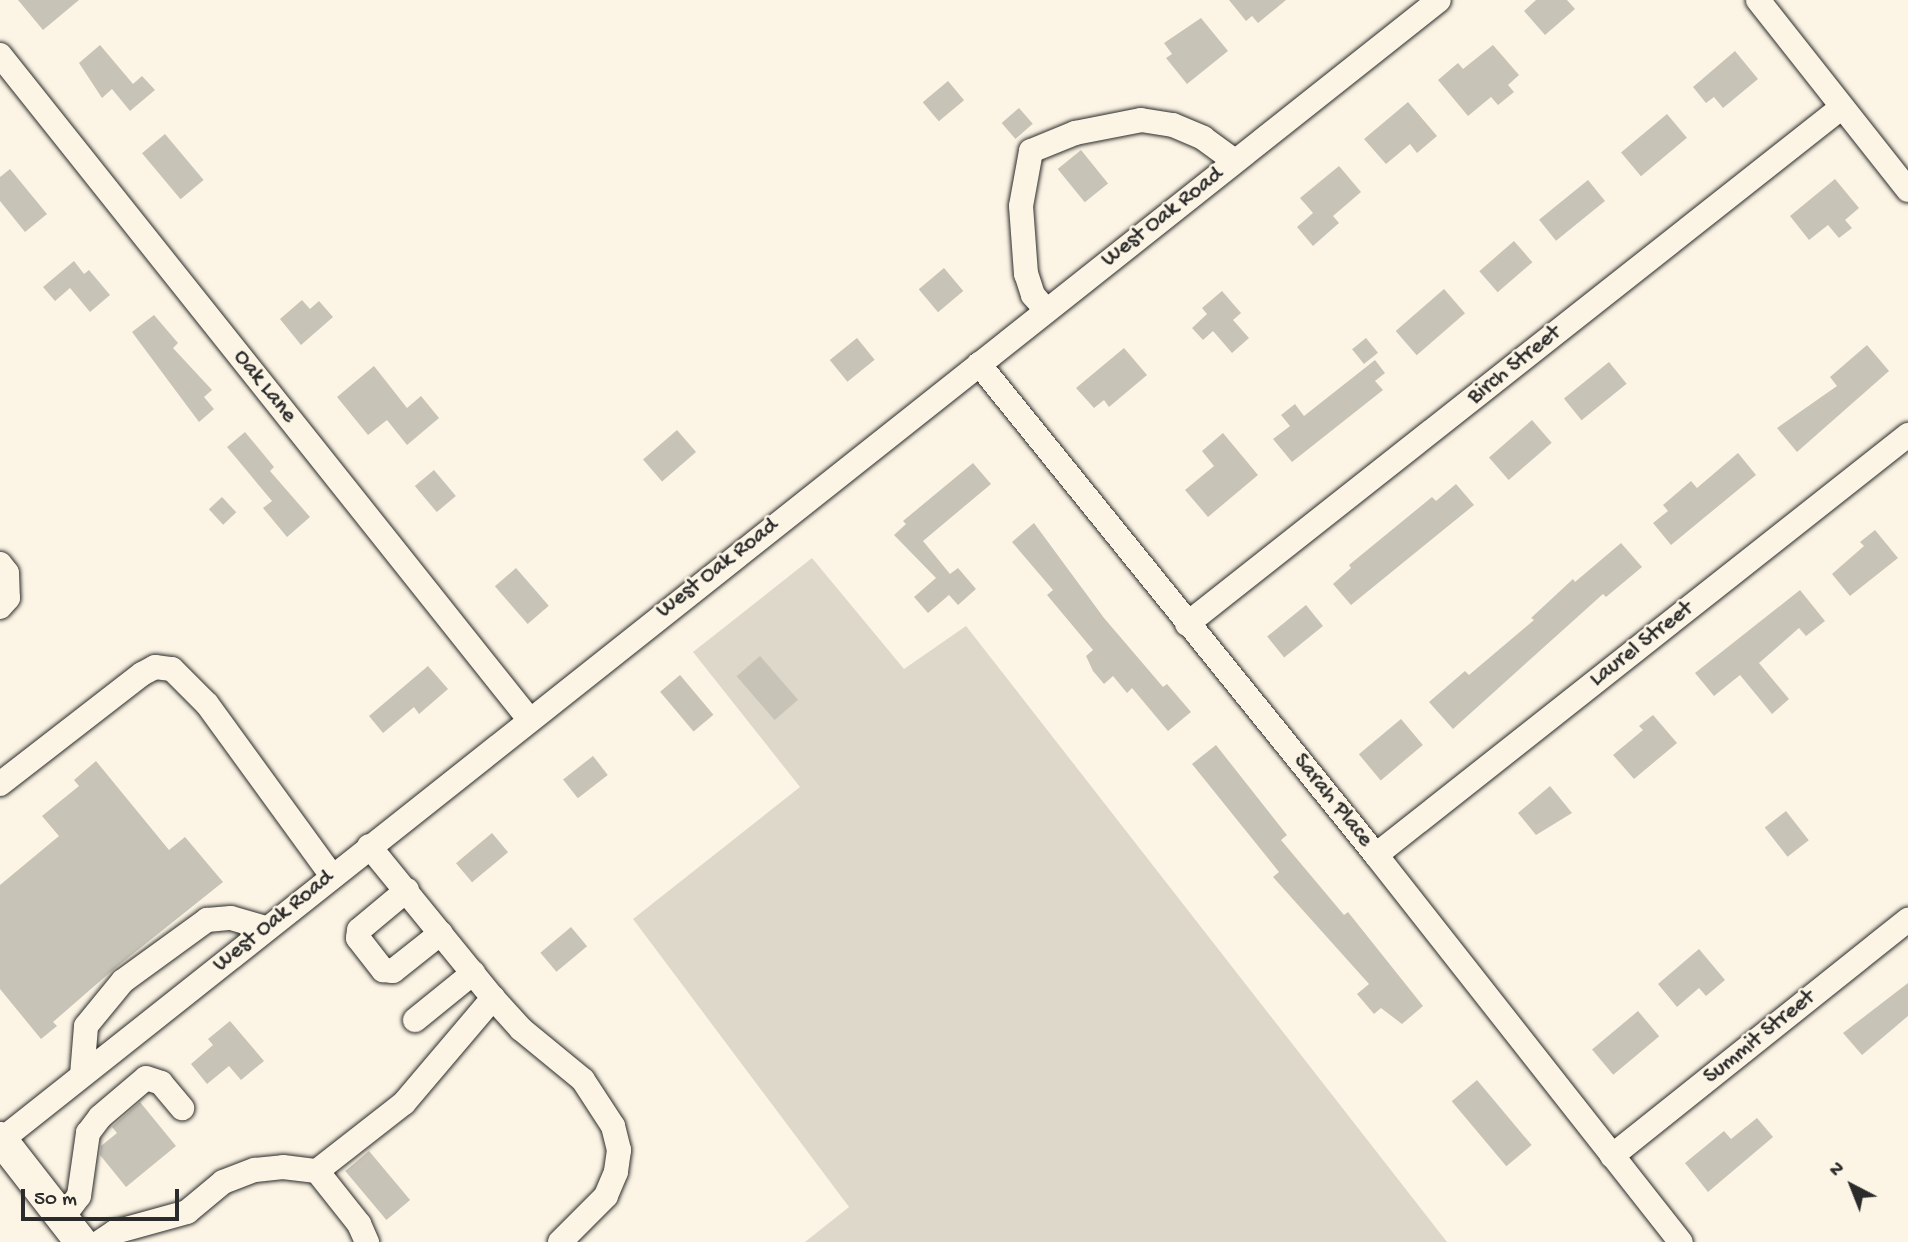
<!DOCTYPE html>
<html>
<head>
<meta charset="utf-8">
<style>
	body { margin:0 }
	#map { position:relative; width:1908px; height:1242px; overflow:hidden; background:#fcf5e5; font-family:"Gochi Hand",sans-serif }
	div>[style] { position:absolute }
	.green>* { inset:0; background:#ded8ca }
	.building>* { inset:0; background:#c8c3b7; transform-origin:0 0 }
	.roads { filter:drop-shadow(0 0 2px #2b2b2b) drop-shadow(0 0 2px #2b2b2b) }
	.minor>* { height:24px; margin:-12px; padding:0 12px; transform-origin:12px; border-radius:12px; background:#fcf5e5 }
	.major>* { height:32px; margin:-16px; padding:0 16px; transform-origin:16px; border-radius:16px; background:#fcf5e5 }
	span { translate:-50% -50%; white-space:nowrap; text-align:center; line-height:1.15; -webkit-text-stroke:5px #fcf5e5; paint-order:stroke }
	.street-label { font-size:23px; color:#2b2b2b }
	.north { position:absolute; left:1817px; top:1151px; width:70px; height:70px; -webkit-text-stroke:5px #fcf5e5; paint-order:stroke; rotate:318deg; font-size:19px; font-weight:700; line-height:28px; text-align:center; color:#2b2b2b }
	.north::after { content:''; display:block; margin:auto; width:24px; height:32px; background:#2b2b2b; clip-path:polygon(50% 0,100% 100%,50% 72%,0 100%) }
	.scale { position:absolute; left:21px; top:1189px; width:158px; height:32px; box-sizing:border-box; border:4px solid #2b2b2b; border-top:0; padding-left:9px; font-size:21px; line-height:24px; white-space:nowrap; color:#2b2b2b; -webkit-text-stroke:5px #fcf5e5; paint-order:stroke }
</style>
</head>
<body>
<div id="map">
	<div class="green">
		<i style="clip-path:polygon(812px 558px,904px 669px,966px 626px,1447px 1242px,805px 1242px,849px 1207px,633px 919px,800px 787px,693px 652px)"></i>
	</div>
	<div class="building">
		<i style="clip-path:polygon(18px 0,79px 0,43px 30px)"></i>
		<i style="clip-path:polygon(1229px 0,1286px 0,1258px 23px,1252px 16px,1246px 21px)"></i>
		<i style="clip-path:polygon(1536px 0,1567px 0,1575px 9px,1545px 35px,1524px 11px)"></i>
		<i style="clip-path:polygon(1201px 18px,1228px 51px,1187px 84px,1166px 58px,1172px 54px,1164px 43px)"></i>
		<i style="clip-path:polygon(100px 45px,133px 84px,142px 76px,155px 90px,130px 111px,112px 89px,102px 98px,79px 63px)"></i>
		<i style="clip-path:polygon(1493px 45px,1519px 75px,1508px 85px,1514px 92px,1498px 105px,1491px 97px,1468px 116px,1438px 80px,1458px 63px,1463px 69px)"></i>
		<i style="clip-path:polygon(1735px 51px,1758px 79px,1723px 108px,1714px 97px,1706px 103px,1693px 87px)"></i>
		<i style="left:948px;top:81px;width:25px;height:33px;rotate:50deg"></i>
		<i style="clip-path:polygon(1408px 102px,1437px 136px,1417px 153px,1410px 144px,1386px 164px,1364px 139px)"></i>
		<i style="left:1019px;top:108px;width:21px;height:23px;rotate:49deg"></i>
		<i style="left:1667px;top:114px;width:31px;height:60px;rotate:50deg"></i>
		<i style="left:165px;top:134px;width:60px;height:30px;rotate:50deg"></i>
		<i style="left:1081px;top:150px;width:43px;height:30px;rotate:51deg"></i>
		<i style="clip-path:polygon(1339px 166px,1361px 192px,1333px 216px,1339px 223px,1313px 246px,1297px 227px,1313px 213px,1300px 198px)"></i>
		<i style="clip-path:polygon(10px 169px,47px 214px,25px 232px,0 201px,0 177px)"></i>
		<i style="clip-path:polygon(1835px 179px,1859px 208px,1845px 220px,1852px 228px,1839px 238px,1828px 225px,1809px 240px,1790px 216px)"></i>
		<i style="left:1588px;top:180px;width:27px;height:63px;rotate:51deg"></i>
		<i style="left:1514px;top:241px;width:28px;height:46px;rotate:49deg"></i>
		<i style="clip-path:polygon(74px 261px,84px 274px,89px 270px,110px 295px,90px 312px,70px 288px,55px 301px,43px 287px)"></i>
		<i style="left:944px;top:268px;width:30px;height:33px;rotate:50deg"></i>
		<i style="left:1444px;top:289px;width:32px;height:64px;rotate:49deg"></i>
		<i style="clip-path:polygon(1222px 291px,1241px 313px,1233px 320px,1249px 338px,1232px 353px,1213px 331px,1203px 340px,1192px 328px,1207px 314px,1202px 308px)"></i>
		<i style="clip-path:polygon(302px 300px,310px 309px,319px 301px,333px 317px,301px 345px,280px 319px)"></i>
		<i style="clip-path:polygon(154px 315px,178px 343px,173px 348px,212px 390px,204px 397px,214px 409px,199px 422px,132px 332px)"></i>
		<i style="left:857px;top:338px;width:28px;height:35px;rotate:51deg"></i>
		<i style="left:1366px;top:338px;width:19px;height:18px;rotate:51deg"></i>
		<i style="clip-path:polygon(1867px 345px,1889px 371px,1797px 452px,1777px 428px,1837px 386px,1830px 377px)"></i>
		<i style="clip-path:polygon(1124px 348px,1147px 375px,1109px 407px,1104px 400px,1094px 408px,1076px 388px)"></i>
		<i style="clip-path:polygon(1375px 360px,1385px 373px,1375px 381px,1383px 390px,1292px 462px,1273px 439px,1290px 426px,1281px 415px,1295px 404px,1304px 416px)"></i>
		<i style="left:1609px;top:362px;width:28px;height:58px;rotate:51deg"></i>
		<i style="clip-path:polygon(374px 366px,407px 408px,421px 396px,439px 418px,407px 445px,387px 420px,368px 435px,337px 397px)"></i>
		<i style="left:1532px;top:420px;width:30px;height:57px;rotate:49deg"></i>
		<i style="left:677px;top:430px;width:29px;height:45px;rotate:49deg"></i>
		<i style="clip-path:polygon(245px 432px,274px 467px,270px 471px,310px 517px,287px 537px,263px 508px,272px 501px,227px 447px)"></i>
		<i style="clip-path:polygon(1223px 433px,1258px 475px,1208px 517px,1185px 490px,1214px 466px,1202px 451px)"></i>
		<i style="clip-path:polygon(1738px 453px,1756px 475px,1671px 545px,1653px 523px,1668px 511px,1663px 505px,1691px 481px,1697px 488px)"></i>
		<i style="clip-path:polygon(973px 463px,991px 484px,923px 541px,950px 574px,958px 568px,976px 589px,958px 605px,949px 595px,928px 613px,914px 597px,936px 578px,894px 535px,906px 524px,903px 521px)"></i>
		<i style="left:434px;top:470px;width:34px;height:25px;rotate:50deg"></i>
		<i style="clip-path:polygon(1456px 484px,1474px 505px,1351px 605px,1333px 584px,1351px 568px,1349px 565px,1432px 497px,1436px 501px)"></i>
		<i style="left:222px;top:497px;width:21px;height:18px;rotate:47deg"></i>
		<i style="clip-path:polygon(1034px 523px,1104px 618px,1163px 687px,1167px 684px,1191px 712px,1168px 731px,1132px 688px,1127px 693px,1113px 676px,1104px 684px,1093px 671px,1086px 656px,1093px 650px,1047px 595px,1053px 590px,1012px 542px)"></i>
		<i style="clip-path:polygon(1875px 530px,1898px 558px,1850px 596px,1832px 574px,1864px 546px,1860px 542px)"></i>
		<i style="clip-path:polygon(1621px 543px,1642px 567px,1606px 597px,1603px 594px,1453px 729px,1429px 702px,1465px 671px,1469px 675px,1534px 620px,1531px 618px,1573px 579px,1575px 582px)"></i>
		<i style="left:516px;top:568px;width:50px;height:28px;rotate:49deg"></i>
		<i style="clip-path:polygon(1800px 590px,1825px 621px,1806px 636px,1799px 628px,1759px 663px,1789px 699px,1772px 714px,1740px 675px,1714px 696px,1695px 673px)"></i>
		<i style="left:1306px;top:605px;width:27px;height:50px;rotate:51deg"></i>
		<i style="left:760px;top:656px;width:58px;height:31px;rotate:49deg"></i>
		<i style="clip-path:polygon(428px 666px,448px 689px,419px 714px,414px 707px,383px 733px,369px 716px)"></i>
		<i style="left:680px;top:675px;width:52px;height:26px;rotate:50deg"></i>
		<i style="clip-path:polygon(1653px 715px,1677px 743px,1634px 779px,1613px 755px,1643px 730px,1639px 726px)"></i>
		<i style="left:1401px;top:719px;width:34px;height:55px;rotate:50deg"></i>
		<i style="clip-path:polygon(1216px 745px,1287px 835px,1281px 840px,1344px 915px,1348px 912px,1423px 1006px,1402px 1024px,1381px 1008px,1374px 1014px,1357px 994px,1369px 984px,1273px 877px,1279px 872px,1192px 764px)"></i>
		<i style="left:593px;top:756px;width:24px;height:38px;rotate:52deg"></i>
		<i style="clip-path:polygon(96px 761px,169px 850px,185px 837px,223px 882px,114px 969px,53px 1022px,57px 1026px,41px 1039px,0 989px,0 885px,59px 836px,42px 816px,79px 786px,74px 780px)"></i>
		<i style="clip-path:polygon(1550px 786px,1572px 813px,1536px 835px,1518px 813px)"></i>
		<i style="left:1786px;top:811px;width:37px;height:27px;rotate:52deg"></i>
		<i style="left:492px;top:833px;width:25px;height:47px;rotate:50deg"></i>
		<i style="left:571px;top:927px;width:25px;height:40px;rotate:50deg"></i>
		<i style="clip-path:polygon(1699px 949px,1725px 980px,1706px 996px,1699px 988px,1677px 1007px,1658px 984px)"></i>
		<i style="clip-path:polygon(1908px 983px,1908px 1016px,1862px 1055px,1843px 1033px)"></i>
		<i style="left:1638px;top:1011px;width:33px;height:60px;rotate:50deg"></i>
		<i style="clip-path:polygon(230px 1021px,264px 1061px,241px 1080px,229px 1066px,207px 1084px,191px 1064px,213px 1045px,208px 1039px)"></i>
		<i style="left:1477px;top:1080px;width:85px;height:33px;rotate:50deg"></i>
		<i style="clip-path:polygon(140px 1102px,176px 1146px,126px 1187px,100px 1155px,101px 1146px,117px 1133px,112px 1127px)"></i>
		<i style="clip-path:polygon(1757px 1118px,1773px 1137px,1708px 1192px,1685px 1163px,1724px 1131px,1731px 1139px)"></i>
		<i style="left:369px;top:1151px;width:64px;height:31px;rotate:50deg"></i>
	</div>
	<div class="roads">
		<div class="minor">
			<i style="left:1758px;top:0;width:242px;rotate:51.7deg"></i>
			<i style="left:0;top:55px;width:849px;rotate:51.46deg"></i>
			<i style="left:1046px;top:310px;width:20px;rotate:-131deg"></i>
			<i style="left:1033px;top:295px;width:22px;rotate:-108deg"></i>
			<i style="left:1026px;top:274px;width:68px;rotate:-94.2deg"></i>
			<i style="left:1021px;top:206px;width:56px;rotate:-79.7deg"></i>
			<i style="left:1031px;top:151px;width:48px;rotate:-22.2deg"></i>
			<i style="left:1075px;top:133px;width:67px;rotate:-11.1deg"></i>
			<i style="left:1141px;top:120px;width:32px;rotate:9deg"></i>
			<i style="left:1173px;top:125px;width:33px;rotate:23deg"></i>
			<i style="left:1203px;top:138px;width:39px;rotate:36deg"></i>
			<i style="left:979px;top:364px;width:631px;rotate:51.04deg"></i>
			<i style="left:1376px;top:855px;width:493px;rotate:51.8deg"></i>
			<i style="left:0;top:564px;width:11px;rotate:52deg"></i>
			<i style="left:7px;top:573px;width:25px;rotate:88deg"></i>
			<i style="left:8px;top:598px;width:12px;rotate:132deg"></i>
			<i style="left:1187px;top:624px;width:834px;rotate:-38.28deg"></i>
			<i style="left:0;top:784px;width:180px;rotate:-37.8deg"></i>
			<i style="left:142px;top:674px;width:15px;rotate:-28deg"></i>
			<i style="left:155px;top:667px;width:17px;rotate:7deg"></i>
			<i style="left:172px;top:669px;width:49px;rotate:45deg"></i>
			<i style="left:207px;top:704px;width:213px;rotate:54deg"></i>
			<i style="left:1376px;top:855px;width:678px;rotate:-38.29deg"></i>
			<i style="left:407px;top:890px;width:62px;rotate:140.2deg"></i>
			<i style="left:359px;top:930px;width:8px;rotate:97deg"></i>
			<i style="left:358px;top:938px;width:41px;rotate:52deg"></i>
			<i style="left:383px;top:970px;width:10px;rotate:6deg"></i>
			<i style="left:393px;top:971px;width:61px;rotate:-38.4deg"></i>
			<i style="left:493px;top:998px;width:42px;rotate:47.9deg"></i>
			<i style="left:521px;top:1029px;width:80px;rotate:39.4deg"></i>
			<i style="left:583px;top:1080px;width:55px;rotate:56.9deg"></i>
			<i style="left:613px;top:1126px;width:25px;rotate:76deg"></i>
			<i style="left:619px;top:1150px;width:22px;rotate:98deg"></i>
			<i style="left:616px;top:1172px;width:26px;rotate:113deg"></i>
			<i style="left:606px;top:1196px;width:65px;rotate:135deg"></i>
			<i style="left:415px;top:1020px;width:75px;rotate:-39deg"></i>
			<i style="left:82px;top:1075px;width:49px;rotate:-85.3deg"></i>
			<i style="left:86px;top:1026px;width:58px;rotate:-50.6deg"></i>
			<i style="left:123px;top:981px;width:104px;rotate:-36deg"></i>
			<i style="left:207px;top:920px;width:24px;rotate:-5deg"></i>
			<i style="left:231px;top:918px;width:37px;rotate:16deg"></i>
			<i style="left:0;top:1141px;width:1836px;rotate:-38.41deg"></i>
			<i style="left:1612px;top:1156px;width:379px;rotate:-38.6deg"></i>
			<i style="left:317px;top:1171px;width:110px;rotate:-38deg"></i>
			<i style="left:404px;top:1103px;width:138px;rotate:-49.7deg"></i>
			<i style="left:493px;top:998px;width:196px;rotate:-129.2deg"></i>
			<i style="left:63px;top:1217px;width:26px;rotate:-53deg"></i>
			<i style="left:79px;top:1196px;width:64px;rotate:-81.9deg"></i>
			<i style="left:88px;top:1133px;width:20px;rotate:-53deg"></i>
			<i style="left:100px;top:1117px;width:60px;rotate:-40.3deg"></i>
			<i style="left:146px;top:1078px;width:16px;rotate:18deg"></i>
			<i style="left:161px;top:1083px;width:33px;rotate:50deg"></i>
			<i style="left:100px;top:1242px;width:18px;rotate:-34deg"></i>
			<i style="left:115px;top:1232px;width:75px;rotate:-15.5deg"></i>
			<i style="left:187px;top:1212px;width:47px;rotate:-39.8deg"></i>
			<i style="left:223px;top:1182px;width:34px;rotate:-21deg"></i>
			<i style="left:255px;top:1170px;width:28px;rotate:-6deg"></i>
			<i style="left:283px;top:1167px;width:34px;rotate:7deg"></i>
			<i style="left:317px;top:1171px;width:68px;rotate:51.6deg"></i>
			<i style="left:359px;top:1224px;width:20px;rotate:66deg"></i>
		</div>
		<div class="major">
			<i style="left:0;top:1138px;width:132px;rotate:52.1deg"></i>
		</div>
	</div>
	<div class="street-label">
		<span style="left:1163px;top:218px;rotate:-38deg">West Oak Road</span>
		<span style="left:1515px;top:366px;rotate:-39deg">Birch Street</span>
		<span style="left:264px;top:387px;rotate:51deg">Oak Lane</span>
		<span style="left:718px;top:569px;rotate:-38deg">West Oak Road</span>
		<span style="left:1642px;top:645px;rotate:-38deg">Laurel Street</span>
		<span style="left:1332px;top:801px;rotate:51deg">Sarah Place</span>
		<span style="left:274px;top:922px;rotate:-39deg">West Oak Road</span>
		<span style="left:1760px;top:1038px;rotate:-39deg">Summit Street</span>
	</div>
	<div class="north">N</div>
	<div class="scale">50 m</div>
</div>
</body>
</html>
